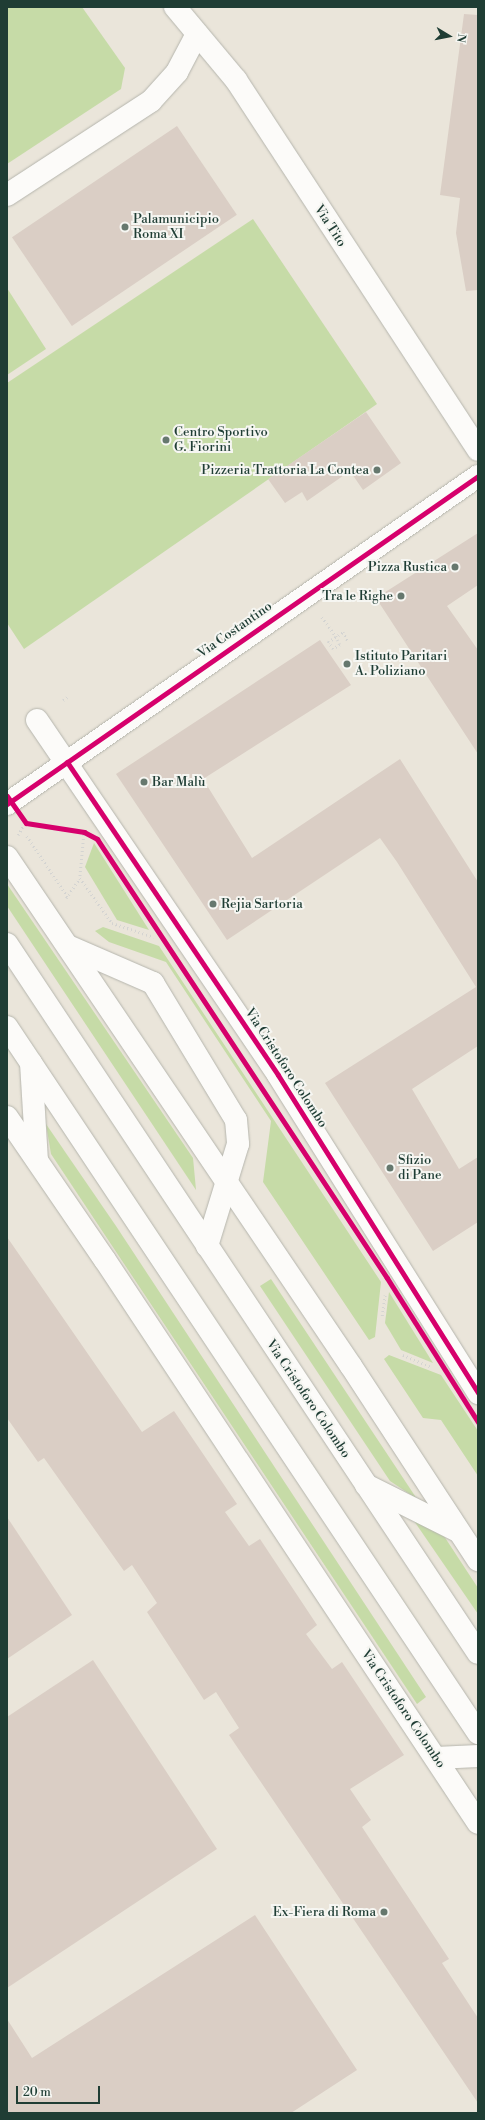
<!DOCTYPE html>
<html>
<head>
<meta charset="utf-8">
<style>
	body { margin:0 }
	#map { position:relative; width:485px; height:2120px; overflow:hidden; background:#eae5da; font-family:"Libre Bodoni",serif }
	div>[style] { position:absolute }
	.green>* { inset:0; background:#c6dba7 }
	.building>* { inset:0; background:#dacec5; transform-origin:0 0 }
	.path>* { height:2.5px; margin-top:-1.25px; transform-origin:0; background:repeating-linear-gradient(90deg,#d4d4d2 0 1px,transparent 0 4px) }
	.roads { filter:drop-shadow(0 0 1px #b5b5ad) drop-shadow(0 0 1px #b5b5ad) }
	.minor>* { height:22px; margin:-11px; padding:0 11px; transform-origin:11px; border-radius:11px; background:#fcfbf9 }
	.major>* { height:22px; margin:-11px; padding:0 11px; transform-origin:11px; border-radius:11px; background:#fcfbf9 }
	.path-bridge>* { height:2.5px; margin-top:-1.25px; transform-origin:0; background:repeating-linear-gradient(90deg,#d4d4d2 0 1px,transparent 0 4px) }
	.cycleway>* { height:5px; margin:-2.5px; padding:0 2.5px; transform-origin:2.5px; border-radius:2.5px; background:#d6006c }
	.dots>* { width:11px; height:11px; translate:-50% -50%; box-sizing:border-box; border:2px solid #f6f6f2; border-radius:50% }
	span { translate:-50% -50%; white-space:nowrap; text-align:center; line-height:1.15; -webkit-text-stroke:4px #f6f6f2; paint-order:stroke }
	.poi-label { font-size:13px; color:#1f3d34 }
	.left { translate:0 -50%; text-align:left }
	.right { translate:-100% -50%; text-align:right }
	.street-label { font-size:13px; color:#1f3d34 }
	.frame { position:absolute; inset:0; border:8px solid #1f3d34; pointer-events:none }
	.north { position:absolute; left:429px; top:16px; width:40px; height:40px; -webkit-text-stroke:3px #f6f6f2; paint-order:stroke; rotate:100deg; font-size:11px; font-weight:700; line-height:16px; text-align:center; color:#1f3d34 }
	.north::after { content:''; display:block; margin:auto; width:14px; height:18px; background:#1f3d34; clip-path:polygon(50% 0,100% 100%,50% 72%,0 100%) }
	.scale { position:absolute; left:16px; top:2086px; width:84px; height:18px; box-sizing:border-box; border:2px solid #1f3d34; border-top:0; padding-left:5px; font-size:12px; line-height:14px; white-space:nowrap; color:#1f3d34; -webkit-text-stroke:3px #f6f6f2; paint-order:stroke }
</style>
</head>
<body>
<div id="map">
	<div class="green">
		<i style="clip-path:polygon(7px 7px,82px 7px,125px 68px,121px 89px,7px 164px)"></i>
		<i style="clip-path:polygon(253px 219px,377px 404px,24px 649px,7px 623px,7px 383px)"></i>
		<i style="clip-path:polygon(7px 288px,46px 349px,7px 375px)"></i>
		<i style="clip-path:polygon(94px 843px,149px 930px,117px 920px,85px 867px)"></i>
		<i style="clip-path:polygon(7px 884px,193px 1158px,196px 1190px,7px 906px)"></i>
		<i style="clip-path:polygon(103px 927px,159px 946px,381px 1282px,375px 1337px,369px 1340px,263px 1182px,271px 1121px,166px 962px,109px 942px,95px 931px)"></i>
		<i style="clip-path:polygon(46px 1124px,116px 1226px,426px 1697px,417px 1704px,51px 1154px)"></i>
		<i style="clip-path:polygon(271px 1279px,417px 1499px,390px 1481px,260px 1286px)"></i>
		<i style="clip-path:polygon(389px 1292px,433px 1363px,401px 1350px,385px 1323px)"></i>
		<i style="clip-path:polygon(389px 1355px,441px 1375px,478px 1431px,478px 1476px,441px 1420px,423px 1418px,384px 1359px)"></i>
		<i style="clip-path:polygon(412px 1518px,442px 1533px,478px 1588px,478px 1614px)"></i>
	</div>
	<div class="building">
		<i style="clip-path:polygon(464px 14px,478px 15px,478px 290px,466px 291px,456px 233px,460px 198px,440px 195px)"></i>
		<i style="left:177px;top:126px;width:107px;height:199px;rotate:56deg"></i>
		<i style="clip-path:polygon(366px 412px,401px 463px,363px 490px,350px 471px,307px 501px,302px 492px,285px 503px,268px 479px)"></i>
		<i style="clip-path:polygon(478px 533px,478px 585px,447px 606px,478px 650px,478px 754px,376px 598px)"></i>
		<i style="clip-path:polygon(320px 640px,351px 685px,203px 779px,252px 858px,400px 759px,478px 882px,478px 1046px,412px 1089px,459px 1169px,478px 1157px,478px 1222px,433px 1251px,325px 1083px,476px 987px,397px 862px,380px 838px,227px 940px,116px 774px)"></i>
		<i style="clip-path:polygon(7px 1237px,142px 1432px,174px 1411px,237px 1504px,225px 1512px,249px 1546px,260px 1539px,317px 1625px,306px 1634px,332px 1669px,342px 1662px,404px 1755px,350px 1789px,371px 1820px,362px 1827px,449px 1959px,442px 1963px,478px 2018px,478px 2103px,229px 1735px,239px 1728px,216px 1692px,204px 1700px,147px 1612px,157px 1603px,132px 1565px,124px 1571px,44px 1458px,38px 1462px,7px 1418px)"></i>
		<i style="clip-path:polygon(7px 1517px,72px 1615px,7px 1659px)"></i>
		<i style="clip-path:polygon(93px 1660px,217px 1849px,7px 1988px,7px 1717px)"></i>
		<i style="clip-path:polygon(255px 1915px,357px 2070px,291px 2113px,7px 2113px,7px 2019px,32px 2058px)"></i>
	</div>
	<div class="path">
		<i style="left:322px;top:617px;width:24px;rotate:54deg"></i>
		<i style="left:340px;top:645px;width:8px;rotate:150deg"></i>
		<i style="left:333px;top:649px;width:9px;rotate:-126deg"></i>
		<i style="left:328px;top:642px;width:18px;rotate:-34deg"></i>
		<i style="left:343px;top:632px;width:10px;rotate:61deg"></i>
		<i style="left:63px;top:700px;width:5px;rotate:-37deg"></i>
		<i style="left:18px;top:835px;width:10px;rotate:-61deg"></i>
		<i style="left:84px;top:835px;width:43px;rotate:95.3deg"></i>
		<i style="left:80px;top:878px;width:55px;rotate:54.6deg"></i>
		<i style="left:112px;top:923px;width:44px;rotate:18.4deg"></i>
		<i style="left:27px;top:836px;width:73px;rotate:56.1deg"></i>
		<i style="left:66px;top:898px;width:24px;rotate:-55deg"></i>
		<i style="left:382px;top:1316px;width:21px;rotate:-82deg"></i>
		<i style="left:403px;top:1355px;width:30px;rotate:23deg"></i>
	</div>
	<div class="roads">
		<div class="minor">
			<i style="left:175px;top:7px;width:95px;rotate:50.1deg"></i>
			<i style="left:236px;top:80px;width:442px;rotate:56.8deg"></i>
			<i style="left:7px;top:195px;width:172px;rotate:-33.1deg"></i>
			<i style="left:151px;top:101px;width:39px;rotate:-48deg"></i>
			<i style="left:177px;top:72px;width:43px;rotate:-62.2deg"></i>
			<i style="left:37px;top:720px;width:429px;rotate:55.8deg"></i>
			<i style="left:278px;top:1075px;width:376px;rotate:57.8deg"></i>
			<i style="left:7px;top:804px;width:574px;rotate:-34.85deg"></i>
			<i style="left:68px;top:946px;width:93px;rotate:23.5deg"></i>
			<i style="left:153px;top:983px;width:160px;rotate:58.8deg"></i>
			<i style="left:236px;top:1120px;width:24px;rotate:85deg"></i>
			<i style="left:238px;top:1144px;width:39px;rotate:107deg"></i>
			<i style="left:436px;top:1758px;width:42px;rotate:-2.7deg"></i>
		</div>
		<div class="major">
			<i style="left:7px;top:857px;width:614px;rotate:55.95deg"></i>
			<i style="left:351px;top:1366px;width:232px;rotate:56.8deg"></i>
			<i style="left:7px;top:944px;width:851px;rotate:56.4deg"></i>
			<i style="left:7px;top:1027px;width:849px;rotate:56.29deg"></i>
			<i style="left:31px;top:1063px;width:97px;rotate:86.5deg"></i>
			<i style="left:7px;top:1117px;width:173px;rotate:55.6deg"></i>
			<i style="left:105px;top:1260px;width:675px;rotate:56.47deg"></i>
			<i style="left:207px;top:1246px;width:68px;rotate:-72.9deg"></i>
			<i style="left:366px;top:1485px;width:103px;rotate:26.6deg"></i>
		</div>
	</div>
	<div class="path-bridge">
		<i style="left:336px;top:636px;width:10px;rotate:66deg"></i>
	</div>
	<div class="cycleway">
		<i style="left:67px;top:762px;width:377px;rotate:56deg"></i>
		<i style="left:278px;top:1075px;width:376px;rotate:57.8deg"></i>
		<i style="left:7px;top:796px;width:33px;rotate:55deg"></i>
		<i style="left:26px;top:823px;width:59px;rotate:8.8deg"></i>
		<i style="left:84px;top:832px;width:15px;rotate:28deg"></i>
		<i style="left:97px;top:839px;width:526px;rotate:56.55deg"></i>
		<i style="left:387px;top:1278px;width:170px;rotate:57.7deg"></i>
		<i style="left:7px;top:804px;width:574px;rotate:-34.85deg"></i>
	</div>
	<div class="dots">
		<i style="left:125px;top:227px;background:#66786e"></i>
		<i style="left:166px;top:440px;background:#66786e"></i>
		<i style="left:377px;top:470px;background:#66786e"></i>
		<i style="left:455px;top:567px;background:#66786e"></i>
		<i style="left:401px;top:596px;background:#66786e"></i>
		<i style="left:347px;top:664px;background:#66786e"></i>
		<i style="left:144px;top:782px;background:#66786e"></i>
		<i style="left:213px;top:904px;background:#66786e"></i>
		<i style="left:390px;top:1168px;background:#66786e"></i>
		<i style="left:384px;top:1912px;background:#66786e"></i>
	</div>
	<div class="poi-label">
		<span class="left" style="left:133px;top:227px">Palamunicipio<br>Roma XI</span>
		<span class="left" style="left:174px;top:440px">Centro Sportivo<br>G. Fiorini</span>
		<span class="right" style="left:369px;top:470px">Pizzeria Trattoria La Contea</span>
		<span class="right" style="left:447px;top:567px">Pizza Rustica</span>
		<span class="right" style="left:393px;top:596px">Tra le Righe</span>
		<span class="left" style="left:355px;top:664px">Istituto Paritari<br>A. Poliziano</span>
		<span class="left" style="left:152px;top:782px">Bar Malù</span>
		<span class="left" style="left:221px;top:904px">Rejia Sartoria</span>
		<span class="left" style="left:398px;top:1168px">Sfizio<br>di Pane</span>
		<span class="right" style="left:376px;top:1912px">Ex-Fiera di Roma</span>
	</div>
	<div class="street-label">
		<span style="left:330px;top:226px;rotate:57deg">Via Tito</span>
		<span style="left:235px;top:630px;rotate:-35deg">Via Costantino</span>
		<span style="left:286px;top:1068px;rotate:57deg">Via Cristoforo Colombo</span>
		<span style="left:308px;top:1399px;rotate:56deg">Via Cristoforo Colombo</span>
		<span style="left:403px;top:1709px;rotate:56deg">Via Cristoforo Colombo</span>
	</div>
	<div class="frame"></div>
	<div class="north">N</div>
	<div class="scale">20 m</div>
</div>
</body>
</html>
